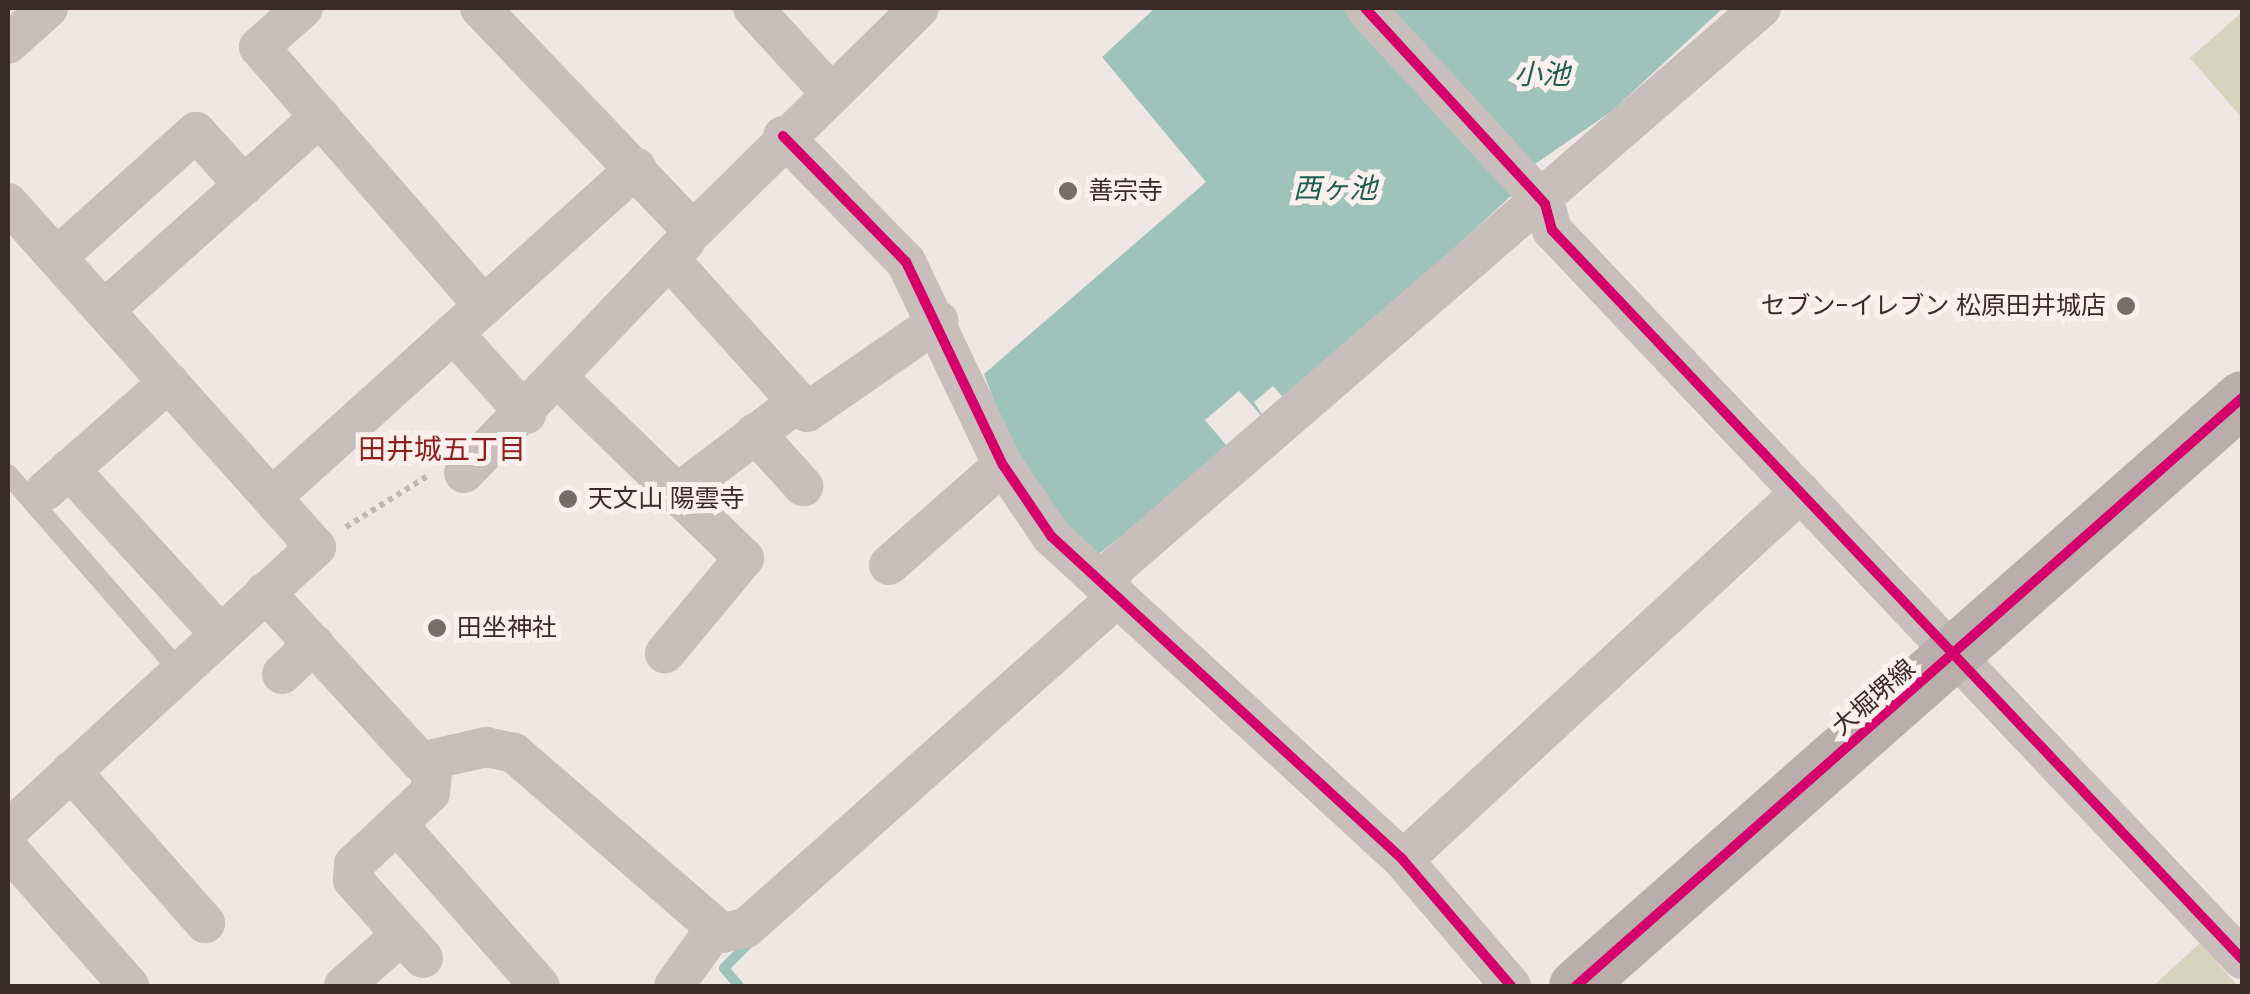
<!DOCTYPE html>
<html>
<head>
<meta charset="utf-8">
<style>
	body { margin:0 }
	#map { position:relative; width:2250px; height:994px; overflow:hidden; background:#efe7e3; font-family:Poppins,"Noto Sans JP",sans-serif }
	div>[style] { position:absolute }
	.green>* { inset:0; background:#d5d4bc }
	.water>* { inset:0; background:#9ec3ba }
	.stream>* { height:10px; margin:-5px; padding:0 5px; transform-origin:5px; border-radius:5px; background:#9ec3ba }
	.path>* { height:6px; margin-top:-3px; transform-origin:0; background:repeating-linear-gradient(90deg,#c1b7b4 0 5px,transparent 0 10px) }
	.lane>* { height:20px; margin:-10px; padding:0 10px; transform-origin:10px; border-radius:10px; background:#c8bfbc }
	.street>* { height:40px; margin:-20px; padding:0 20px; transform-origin:20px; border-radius:20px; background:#c8bfbc }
	.secondary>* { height:55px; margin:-27.5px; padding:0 27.5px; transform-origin:27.5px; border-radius:27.5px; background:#b9aeac }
	.cycleway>* { height:10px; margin:-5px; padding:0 5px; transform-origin:5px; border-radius:5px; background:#d6006c }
	.dots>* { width:28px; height:28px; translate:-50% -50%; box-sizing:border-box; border:5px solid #fbf0eb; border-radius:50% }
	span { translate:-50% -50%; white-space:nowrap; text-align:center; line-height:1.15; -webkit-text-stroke:10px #fbf0eb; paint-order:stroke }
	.poi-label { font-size:25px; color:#3a2b29 }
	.left { translate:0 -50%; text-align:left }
	.right { translate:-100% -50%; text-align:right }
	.street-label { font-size:25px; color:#3a2b29 }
	.water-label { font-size:28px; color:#1c5e53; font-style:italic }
	.neighbourhood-label { font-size:28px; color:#8d1e1e }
	.frame { position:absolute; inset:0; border:10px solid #3a2b29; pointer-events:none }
</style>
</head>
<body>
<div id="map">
	<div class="green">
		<i style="clip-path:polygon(2241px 13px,2242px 15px,2242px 118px,2190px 58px)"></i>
		<i style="clip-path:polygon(2200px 943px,2238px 986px,2153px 986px)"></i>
	</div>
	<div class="water">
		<i style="clip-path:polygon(1155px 8px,1347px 8px,1513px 194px,1288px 403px,1273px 386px,1254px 402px,1267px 422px,1239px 391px,1205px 420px,1231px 451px,1092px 559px,1013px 452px,984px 374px,1206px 182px,1102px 57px)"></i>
		<i style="clip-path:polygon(1390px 8px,1723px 8px,1612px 111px,1532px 166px)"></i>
	</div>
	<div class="stream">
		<i style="left:739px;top:986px;width:23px;rotate:-130deg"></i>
		<i style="left:724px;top:968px;width:40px;rotate:-45deg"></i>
	</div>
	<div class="path">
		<i style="left:346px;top:527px;width:98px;rotate:-32.1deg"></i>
	</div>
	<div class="lane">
		<i style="left:8px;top:474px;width:262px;rotate:48.9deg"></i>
	</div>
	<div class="street">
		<i style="left:303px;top:8px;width:59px;rotate:138.4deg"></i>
		<i style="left:259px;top:47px;width:343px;rotate:49deg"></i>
		<i style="left:480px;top:8px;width:308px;rotate:46.3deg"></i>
		<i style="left:693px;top:231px;width:317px;rotate:-44.6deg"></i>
		<i style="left:753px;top:8px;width:111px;rotate:47.6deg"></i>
		<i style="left:1365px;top:8px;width:266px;rotate:47.4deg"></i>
		<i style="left:1545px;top:204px;width:27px;rotate:75deg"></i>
		<i style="left:1552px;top:230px;width:1004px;rotate:46.57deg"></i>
		<i style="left:8px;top:44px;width:54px;rotate:-42deg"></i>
		<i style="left:783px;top:136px;width:176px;rotate:45.7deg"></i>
		<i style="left:906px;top:262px;width:225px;rotate:64.5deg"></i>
		<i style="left:1003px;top:465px;width:86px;rotate:55.9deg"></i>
		<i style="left:1051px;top:536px;width:478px;rotate:42.6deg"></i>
		<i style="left:1403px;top:860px;width:166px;rotate:49.4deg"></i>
		<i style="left:8px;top:203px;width:462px;rotate:48.2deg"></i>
		<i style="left:316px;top:547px;width:418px;rotate:137.4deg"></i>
		<i style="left:57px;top:257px;width:187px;rotate:-42deg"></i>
		<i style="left:196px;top:132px;width:72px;rotate:47.8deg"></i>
		<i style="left:671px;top:261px;width:190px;rotate:48deg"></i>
		<i style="left:798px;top:402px;width:152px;rotate:142.8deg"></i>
		<i style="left:104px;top:310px;width:290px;rotate:-41.8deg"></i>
		<i style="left:454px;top:334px;width:108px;rotate:48deg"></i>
		<i style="left:560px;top:380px;width:256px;rotate:44.1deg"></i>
		<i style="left:744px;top:558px;width:124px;rotate:129.7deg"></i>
		<i style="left:798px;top:402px;width:13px;rotate:48deg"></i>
		<i style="left:807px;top:412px;width:160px;rotate:-34.6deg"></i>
		<i style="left:755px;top:433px;width:72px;rotate:47.8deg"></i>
		<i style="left:69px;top:469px;width:224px;rotate:47.5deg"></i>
		<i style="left:464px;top:473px;width:320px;rotate:-46.3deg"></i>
		<i style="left:45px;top:491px;width:165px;rotate:-41.3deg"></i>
		<i style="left:272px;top:497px;width:491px;rotate:-42.1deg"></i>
		<i style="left:889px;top:565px;width:152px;rotate:-41.3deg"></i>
		<i style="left:265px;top:592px;width:231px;rotate:47.5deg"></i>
		<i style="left:421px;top:762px;width:67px;rotate:-13deg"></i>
		<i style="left:486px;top:747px;width:29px;rotate:12deg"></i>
		<i style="left:514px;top:753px;width:275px;rotate:40.9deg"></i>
		<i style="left:722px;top:933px;width:25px;rotate:-12deg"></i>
		<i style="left:746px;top:928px;width:490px;rotate:-41.7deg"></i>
		<i style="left:1112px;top:602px;width:31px;rotate:-92deg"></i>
		<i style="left:1111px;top:571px;width:860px;rotate:-40.9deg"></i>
		<i style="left:282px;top:674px;width:44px;rotate:-43.2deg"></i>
		<i style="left:71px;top:771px;width:203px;rotate:48.6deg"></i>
		<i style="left:397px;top:824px;width:216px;rotate:48.6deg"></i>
		<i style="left:8px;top:849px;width:183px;rotate:48.5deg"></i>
		<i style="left:1403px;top:860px;width:542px;rotate:-42.76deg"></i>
		<i style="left:423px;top:958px;width:105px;rotate:-131.9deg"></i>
		<i style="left:353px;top:880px;width:16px;rotate:-86deg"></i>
		<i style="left:354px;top:864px;width:104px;rotate:-43.1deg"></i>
		<i style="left:430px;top:793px;width:30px;rotate:-84deg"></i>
		<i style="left:344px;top:986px;width:76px;rotate:-41.8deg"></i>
		<i style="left:674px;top:986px;width:70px;rotate:-54.3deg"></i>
	</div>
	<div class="secondary">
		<i style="left:1576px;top:986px;width:888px;rotate:-41.44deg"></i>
	</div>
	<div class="cycleway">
		<i style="left:1365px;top:8px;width:266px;rotate:47.4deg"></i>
		<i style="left:1545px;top:204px;width:27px;rotate:75deg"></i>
		<i style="left:1552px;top:230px;width:1004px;rotate:46.57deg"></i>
		<i style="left:783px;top:136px;width:176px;rotate:45.7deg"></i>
		<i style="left:906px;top:262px;width:225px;rotate:64.5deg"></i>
		<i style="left:1003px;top:465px;width:86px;rotate:55.9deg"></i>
		<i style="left:1051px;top:536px;width:478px;rotate:42.6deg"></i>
		<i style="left:1403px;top:860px;width:166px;rotate:49.4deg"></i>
		<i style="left:1576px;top:986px;width:888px;rotate:-41.44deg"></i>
	</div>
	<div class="dots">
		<i style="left:1068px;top:191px;background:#796d6a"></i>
		<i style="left:2126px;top:306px;background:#796d6a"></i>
		<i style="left:568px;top:499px;background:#796d6a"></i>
		<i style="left:437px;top:628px;background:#796d6a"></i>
	</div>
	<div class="poi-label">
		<span class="left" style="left:1088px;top:191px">善宗寺</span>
		<span class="right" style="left:2106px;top:306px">セブン-イレブン 松原田井城店</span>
		<span class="left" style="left:588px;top:499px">天文山 陽雲寺</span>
		<span class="left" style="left:457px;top:628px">田坐神社</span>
	</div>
	<div class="street-label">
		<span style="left:1874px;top:698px;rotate:-41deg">大堀堺線</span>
	</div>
	<div class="water-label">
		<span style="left:1542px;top:75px">小池</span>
		<span style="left:1335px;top:189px">西ヶ池</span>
	</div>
	<div class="neighbourhood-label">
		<span style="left:442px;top:450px">田井城五丁目</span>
	</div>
	<div class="frame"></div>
</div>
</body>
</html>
